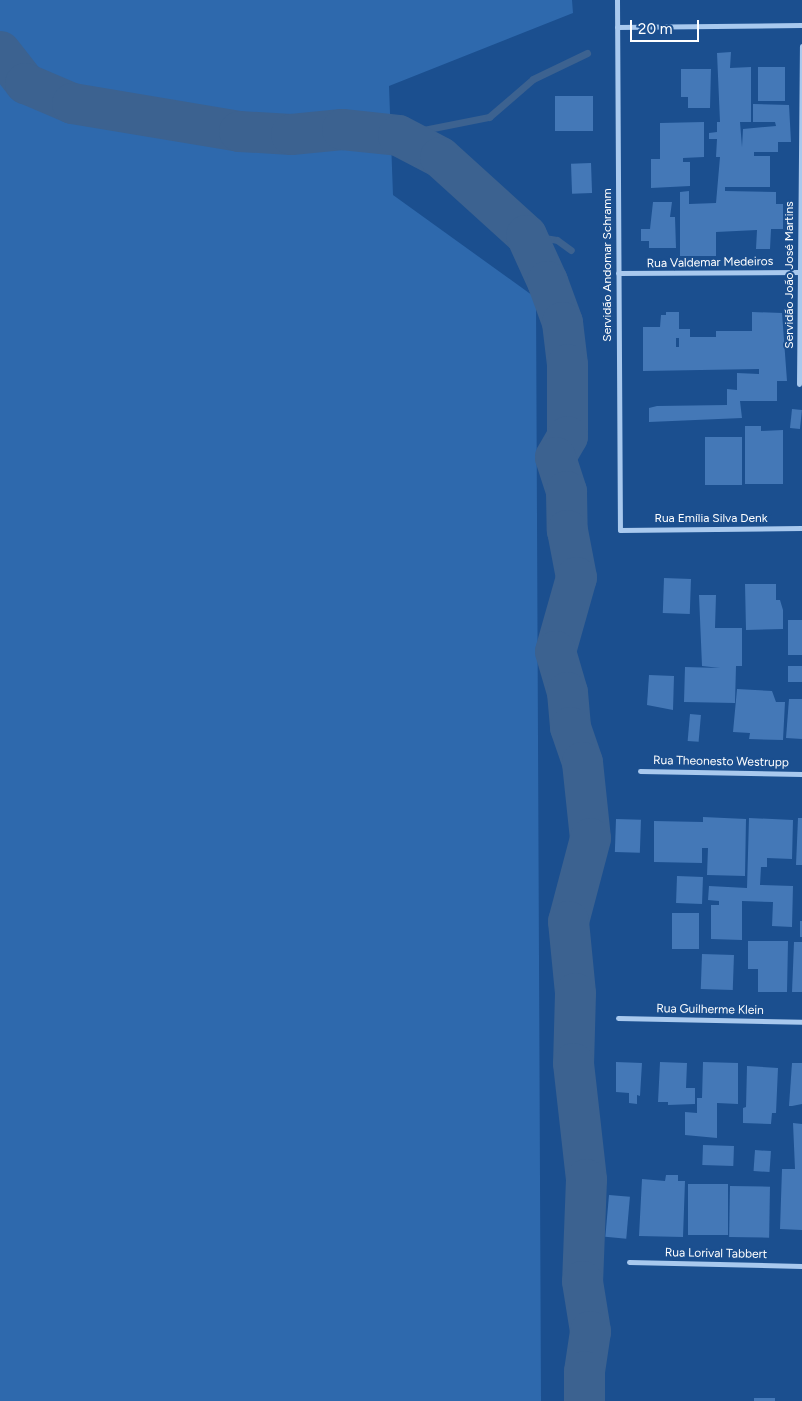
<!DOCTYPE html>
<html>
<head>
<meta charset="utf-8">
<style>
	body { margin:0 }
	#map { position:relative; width:802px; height:1401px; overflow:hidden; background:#1b4f8f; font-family:Figtree,sans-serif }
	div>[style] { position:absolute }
	.green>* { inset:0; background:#2e69ad }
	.stream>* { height:7px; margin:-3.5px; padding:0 3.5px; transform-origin:3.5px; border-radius:3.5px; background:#3c6290 }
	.river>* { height:41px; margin:-20.5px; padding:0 20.5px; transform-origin:20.5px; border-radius:20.5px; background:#3c6290 }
	.building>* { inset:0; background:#4478b7; transform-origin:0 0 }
	.minor>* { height:5px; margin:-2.5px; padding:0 2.5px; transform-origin:2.5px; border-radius:2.5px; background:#a9c9ee }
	span { translate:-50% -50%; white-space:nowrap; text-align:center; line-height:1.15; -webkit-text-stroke:4px #1b4f8f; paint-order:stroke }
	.street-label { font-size:12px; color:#fff }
	.scale { position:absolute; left:630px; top:20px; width:69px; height:22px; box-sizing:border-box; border:2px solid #fff; border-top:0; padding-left:6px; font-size:15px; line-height:18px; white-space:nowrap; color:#fff; -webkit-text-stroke:4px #1b4f8f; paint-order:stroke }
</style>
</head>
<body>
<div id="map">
	<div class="green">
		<i style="clip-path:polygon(0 0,572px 0,573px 13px,389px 86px,393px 195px,536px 298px,541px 1401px,0 1401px)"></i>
	</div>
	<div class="stream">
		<i style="left:398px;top:135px;width:93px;rotate:-11.2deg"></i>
		<i style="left:489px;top:117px;width:58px;rotate:-40.8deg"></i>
		<i style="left:533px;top:79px;width:60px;rotate:-25.7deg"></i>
		<i style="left:526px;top:235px;width:31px;rotate:9deg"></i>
		<i style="left:557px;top:240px;width:17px;rotate:36deg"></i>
	</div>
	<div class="river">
		<i style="left:0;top:51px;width:41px;rotate:52deg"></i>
		<i style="left:25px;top:83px;width:51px;rotate:23.1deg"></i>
		<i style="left:72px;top:103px;width:169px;rotate:9.5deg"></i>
		<i style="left:239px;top:131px;width:52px;rotate:3.3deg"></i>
		<i style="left:291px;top:134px;width:51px;rotate:-5.6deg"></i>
		<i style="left:342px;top:129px;width:56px;rotate:6.1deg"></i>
		<i style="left:398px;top:135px;width:47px;rotate:27.6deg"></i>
		<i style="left:440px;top:157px;width:116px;rotate:42.2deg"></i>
		<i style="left:526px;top:235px;width:51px;rotate:65.5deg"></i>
		<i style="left:547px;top:281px;width:44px;rotate:69.9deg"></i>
		<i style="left:562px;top:322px;width:42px;rotate:83.2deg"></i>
		<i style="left:567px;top:364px;width:72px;rotate:90deg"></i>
		<i style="left:567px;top:436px;width:24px;rotate:120deg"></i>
		<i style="left:555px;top:457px;width:36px;rotate:72deg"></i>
		<i style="left:566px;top:491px;width:39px;rotate:89deg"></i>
		<i style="left:567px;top:530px;width:48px;rotate:79.2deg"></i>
		<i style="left:576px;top:577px;width:77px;rotate:105.8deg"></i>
		<i style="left:555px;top:651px;width:43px;rotate:73.7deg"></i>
		<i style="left:567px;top:692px;width:35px;rotate:85deg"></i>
		<i style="left:570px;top:727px;width:37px;rotate:71deg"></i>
		<i style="left:582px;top:762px;width:76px;rotate:84deg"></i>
		<i style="left:590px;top:838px;width:86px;rotate:104.8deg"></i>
		<i style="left:568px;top:921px;width:72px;rotate:84.4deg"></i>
		<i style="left:575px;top:993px;width:70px;rotate:91.6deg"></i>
		<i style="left:573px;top:1063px;width:117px;rotate:83.6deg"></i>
		<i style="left:586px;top:1179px;width:102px;rotate:92.2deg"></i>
		<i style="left:582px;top:1281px;width:51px;rotate:80.9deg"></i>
		<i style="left:590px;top:1331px;width:40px;rotate:98.5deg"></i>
		<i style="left:584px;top:1371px;width:30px;rotate:90deg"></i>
	</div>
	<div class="building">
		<i style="clip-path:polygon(731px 52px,730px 68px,751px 67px,751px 122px,740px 122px,742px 147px,743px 129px,776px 126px,775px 122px,753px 122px,753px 104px,789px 105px,791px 142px,778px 142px,778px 152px,754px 152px,754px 156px,770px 156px,770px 187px,725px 187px,725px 191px,776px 192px,776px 204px,783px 204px,783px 229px,771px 229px,770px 249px,756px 249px,757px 230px,716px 232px,716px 256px,680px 256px,680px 192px,689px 191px,689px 204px,716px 203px,720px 157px,716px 157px,717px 139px,709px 139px,709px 133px,717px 132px,717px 122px,720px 122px,717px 53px)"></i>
		<i style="left:758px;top:67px;width:27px;height:34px"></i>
		<i style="clip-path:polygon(681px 69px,711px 69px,710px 108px,688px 108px,688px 97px,681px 97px)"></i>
		<i style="left:593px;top:96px;width:35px;height:38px;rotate:90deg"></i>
		<i style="clip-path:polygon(704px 122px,704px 157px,683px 158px,683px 162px,690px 162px,690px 186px,651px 188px,651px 159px,660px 159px,660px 123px)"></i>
		<i style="left:591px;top:163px;width:30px;height:20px;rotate:88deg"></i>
		<i style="clip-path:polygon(653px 202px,672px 202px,670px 217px,675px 217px,676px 248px,649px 248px,649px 241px,641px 241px,641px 229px,650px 229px)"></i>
		<i style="clip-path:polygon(evenodd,666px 312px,679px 312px,679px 329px,690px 329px,690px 337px,716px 337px,716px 331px,752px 331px,752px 312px,782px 313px,787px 381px,777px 381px,777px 401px,740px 401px,742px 418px,649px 422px,649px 408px,657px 406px,727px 405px,727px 389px,737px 390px,737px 373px,759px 374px,759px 369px,643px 371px,643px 327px,660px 327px,661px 315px,666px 315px,666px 312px,676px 338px,679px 338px,679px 347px,676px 347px,676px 338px)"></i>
		<i style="left:792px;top:409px;width:10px;height:19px;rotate:6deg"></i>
		<i style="clip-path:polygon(745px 426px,761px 426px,761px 431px,783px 430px,783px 484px,745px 484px)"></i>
		<i style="left:705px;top:437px;width:37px;height:48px"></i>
		<i style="left:664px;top:578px;width:27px;height:35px;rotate:2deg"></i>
		<i style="clip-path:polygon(745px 584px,776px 584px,776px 600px,780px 600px,783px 610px,783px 629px,746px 630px)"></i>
		<i style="clip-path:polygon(699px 595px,716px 595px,715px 628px,742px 628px,742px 666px,736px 666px,735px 703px,684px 702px,685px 667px,720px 668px,702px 666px)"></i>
		<i style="left:788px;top:620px;width:14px;height:35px"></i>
		<i style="left:788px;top:666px;width:14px;height:16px"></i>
		<i style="clip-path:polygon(649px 675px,674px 676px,673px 710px,647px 705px)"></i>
		<i style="clip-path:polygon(737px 689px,772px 691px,776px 702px,785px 702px,783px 740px,749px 739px,750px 733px,733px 732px)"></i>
		<i style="clip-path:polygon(789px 699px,802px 699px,802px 739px,786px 738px)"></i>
		<i style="left:690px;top:714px;width:11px;height:27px;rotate:5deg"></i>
		<i style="clip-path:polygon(703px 817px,746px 819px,745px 876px,707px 875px,708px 848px,702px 848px,702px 863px,654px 862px,654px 821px,703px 822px)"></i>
		<i style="clip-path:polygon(749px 818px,793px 820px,792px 859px,767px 858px,767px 867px,761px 867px,760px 885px,793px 886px,792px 927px,772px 926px,773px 902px,742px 901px,742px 940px,711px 939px,711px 905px,719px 905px,719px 901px,708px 900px,709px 886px,747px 888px)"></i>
		<i style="clip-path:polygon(798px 818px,802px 818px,802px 865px,796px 865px)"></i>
		<i style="left:616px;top:819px;width:25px;height:33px;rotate:2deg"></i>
		<i style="left:677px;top:876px;width:26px;height:27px;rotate:2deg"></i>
		<i style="left:672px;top:913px;width:27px;height:36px"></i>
		<i style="left:800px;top:921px;width:2px;height:16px"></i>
		<i style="clip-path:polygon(748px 941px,788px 941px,787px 992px,758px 992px,758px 969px,748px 969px)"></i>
		<i style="clip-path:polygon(794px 942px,802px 942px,802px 992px,792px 992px)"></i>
		<i style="left:702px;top:954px;width:32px;height:35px;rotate:2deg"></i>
		<i style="clip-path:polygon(616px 1062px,642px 1063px,640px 1096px,637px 1095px,637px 1104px,629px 1103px,629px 1093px,616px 1092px)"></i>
		<i style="clip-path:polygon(660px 1062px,687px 1063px,686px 1088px,695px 1088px,695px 1104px,668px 1105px,668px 1102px,658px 1102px)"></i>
		<i style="clip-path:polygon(703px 1062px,738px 1063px,738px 1104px,717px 1103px,717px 1138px,685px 1135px,685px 1112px,697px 1113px,697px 1098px,702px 1098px)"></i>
		<i style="clip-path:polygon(792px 1063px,802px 1063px,802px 1104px,792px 1106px,789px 1106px)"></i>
		<i style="clip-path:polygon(747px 1066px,778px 1068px,776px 1113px,772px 1113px,771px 1124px,743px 1123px,743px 1108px,746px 1107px)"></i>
		<i style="clip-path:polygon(793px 1123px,802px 1124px,802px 1230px,780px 1229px,782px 1169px,795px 1169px)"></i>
		<i style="left:703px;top:1145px;width:31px;height:20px;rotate:2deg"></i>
		<i style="left:755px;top:1150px;width:16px;height:21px;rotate:4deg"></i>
		<i style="clip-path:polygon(666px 1175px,678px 1175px,678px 1181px,685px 1181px,683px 1237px,639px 1236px,642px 1179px,665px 1181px)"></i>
		<i style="left:688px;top:1184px;width:40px;height:51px"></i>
		<i style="left:730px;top:1186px;width:40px;height:51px;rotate:1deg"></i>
		<i style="left:609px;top:1195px;width:21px;height:42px;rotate:5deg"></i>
		<i style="left:754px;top:1398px;width:21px;height:3px"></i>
	</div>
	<div class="minor">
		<i style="left:617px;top:0;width:530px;rotate:89.68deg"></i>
		<i style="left:620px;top:530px;width:182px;rotate:-0.6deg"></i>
		<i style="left:617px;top:27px;width:185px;rotate:-0.6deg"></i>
		<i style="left:618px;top:273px;width:184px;rotate:-0.3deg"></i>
		<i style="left:799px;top:384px;width:338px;rotate:-89.5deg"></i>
		<i style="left:640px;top:771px;width:162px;rotate:1.1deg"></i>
		<i style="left:618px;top:1018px;width:184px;rotate:1.2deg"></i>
		<i style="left:629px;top:1262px;width:173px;rotate:1.3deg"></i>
	</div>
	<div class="street-label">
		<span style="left:710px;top:263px;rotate:-1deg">Rua Valdemar Medeiros</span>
		<span style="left:608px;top:265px;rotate:-90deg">Servidão Andomar Schramm</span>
		<span style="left:790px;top:275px;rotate:-90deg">Servidão João José Martins</span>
		<span style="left:711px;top:519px">Rua Emília Silva Denk</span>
		<span style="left:721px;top:762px;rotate:1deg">Rua Theonesto Westrupp</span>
		<span style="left:710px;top:1010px;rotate:1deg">Rua Guilherme Klein</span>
		<span style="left:716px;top:1254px;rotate:1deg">Rua Lorival Tabbert</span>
	</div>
	<div class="scale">20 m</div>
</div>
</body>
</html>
